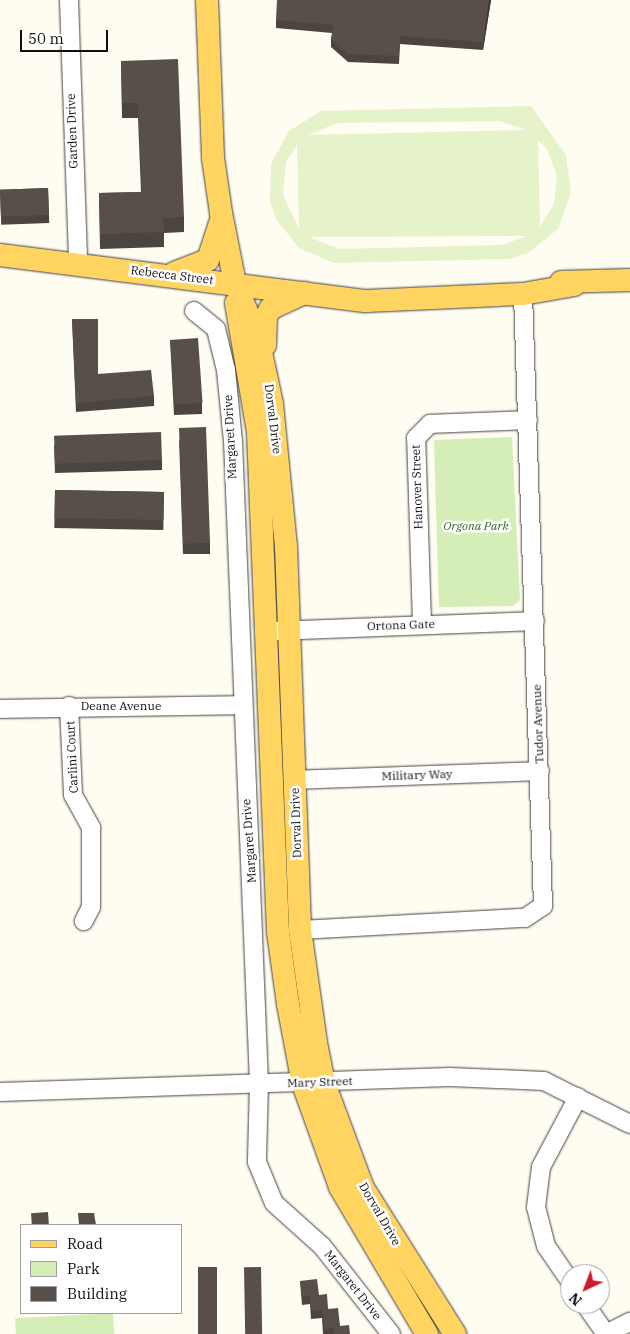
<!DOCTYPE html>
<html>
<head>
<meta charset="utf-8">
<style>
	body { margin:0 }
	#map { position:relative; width:630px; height:1334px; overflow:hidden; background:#fffcf1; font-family:"IBM Plex Serif",serif }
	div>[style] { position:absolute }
	.green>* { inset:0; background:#d5edb7; transform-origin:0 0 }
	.pitch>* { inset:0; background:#e6f3ca }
	.roads { filter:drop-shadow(0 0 1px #424242) drop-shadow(0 0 1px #424242) }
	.minor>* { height:18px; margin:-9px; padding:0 9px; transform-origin:9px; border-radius:9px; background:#fff }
	.major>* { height:22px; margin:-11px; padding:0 11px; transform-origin:11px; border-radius:11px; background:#ffd461 }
	.wall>* { inset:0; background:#4c4440; transform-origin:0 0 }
	.shaded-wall>* { inset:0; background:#3e3734 }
	.building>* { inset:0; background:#584f4a; transform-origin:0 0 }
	span { translate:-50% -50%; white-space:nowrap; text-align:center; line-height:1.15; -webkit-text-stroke:5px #fff; paint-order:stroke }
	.street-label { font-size:12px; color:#0f0f0f }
	.park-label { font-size:12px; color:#2e6c1a; font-style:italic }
	.legend { position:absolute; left:20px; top:1224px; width:162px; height:90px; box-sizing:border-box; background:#fff; border:1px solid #9f9f9f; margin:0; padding:6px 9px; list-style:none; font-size:15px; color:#0f0f0f }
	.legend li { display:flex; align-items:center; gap:10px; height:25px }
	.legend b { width:25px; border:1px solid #9f9f9f }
	.north { position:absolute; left:560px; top:1264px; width:50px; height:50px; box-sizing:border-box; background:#fff; border:1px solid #9f9f9f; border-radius:50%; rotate:223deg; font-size:14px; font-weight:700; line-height:20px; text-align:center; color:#0f0f0f }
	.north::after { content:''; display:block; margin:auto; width:18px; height:22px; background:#c91d2b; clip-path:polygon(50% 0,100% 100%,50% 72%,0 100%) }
	.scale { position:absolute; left:20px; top:30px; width:88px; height:22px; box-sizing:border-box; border:2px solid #0f0f0f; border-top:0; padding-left:6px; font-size:15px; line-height:18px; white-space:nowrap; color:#0f0f0f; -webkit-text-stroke:4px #fff; paint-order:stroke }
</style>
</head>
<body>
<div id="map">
	<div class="green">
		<i style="clip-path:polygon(512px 437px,520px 600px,513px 606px,439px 607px,434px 440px)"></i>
		<i style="left:113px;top:1313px;width:21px;height:98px;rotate:87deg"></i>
	</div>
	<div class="pitch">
		<i style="clip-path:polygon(evenodd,531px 106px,566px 155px,571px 193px,558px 229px,528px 253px,510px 259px,334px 263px,299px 248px,276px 219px,270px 201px,271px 164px,289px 131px,321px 111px,531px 106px,500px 121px,526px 130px,308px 135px,337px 123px,500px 121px,531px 106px,538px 140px,547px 149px,557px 176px,554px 204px,540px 227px,538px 140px,531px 106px,297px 145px,299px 229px,283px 195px,286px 162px,297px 145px,531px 106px,527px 236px,502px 245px,339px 249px,309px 237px,527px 236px)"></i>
	</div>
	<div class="roads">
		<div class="minor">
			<i style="left:69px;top:0;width:263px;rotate:88deg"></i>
			<i style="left:194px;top:311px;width:28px;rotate:39deg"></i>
			<i style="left:216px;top:329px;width:42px;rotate:76.3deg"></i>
			<i style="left:226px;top:370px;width:71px;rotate:84.4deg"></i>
			<i style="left:233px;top:441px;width:643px;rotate:87.68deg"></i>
			<i style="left:259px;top:1083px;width:79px;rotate:91.5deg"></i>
			<i style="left:257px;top:1162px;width:44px;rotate:67.5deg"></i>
			<i style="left:274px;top:1203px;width:64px;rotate:41.9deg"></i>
			<i style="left:322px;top:1246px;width:112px;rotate:51.9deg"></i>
			<i style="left:422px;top:624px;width:186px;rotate:-91.8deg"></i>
			<i style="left:416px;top:438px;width:20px;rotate:-45deg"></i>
			<i style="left:430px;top:424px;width:98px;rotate:-2.3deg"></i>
			<i style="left:276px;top:631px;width:259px;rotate:-2.2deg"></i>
			<i style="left:69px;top:706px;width:89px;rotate:87.4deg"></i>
			<i style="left:73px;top:795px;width:38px;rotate:61deg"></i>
			<i style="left:91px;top:828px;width:79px;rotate:90deg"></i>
			<i style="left:91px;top:907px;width:16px;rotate:117deg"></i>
			<i style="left:0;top:709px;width:243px;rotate:-0.9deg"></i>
			<i style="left:294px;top:780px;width:246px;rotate:-2.1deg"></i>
			<i style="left:300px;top:930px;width:225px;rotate:-3.1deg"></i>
			<i style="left:525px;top:918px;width:22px;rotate:-34deg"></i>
			<i style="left:543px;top:906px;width:612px;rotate:-91.87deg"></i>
			<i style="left:0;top:1092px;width:450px;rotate:-1.9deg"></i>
			<i style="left:450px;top:1077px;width:94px;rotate:2.4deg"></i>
			<i style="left:544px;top:1081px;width:96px;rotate:26.6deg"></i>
			<i style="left:570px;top:1281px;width:42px;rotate:-124.4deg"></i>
			<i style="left:546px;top:1246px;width:40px;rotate:-104.4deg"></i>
			<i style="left:536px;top:1207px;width:40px;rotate:-82.9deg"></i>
			<i style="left:541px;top:1167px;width:79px;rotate:-62.1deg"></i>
			<i style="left:585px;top:1304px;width:37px;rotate:55deg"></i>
			<i style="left:606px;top:1334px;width:27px;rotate:-27deg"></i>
		</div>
		<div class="major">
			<i style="left:207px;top:0;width:158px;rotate:87.8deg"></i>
			<i style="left:213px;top:158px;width:56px;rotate:81.7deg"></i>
			<i style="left:221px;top:213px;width:71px;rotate:78.7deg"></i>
			<i style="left:235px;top:283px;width:60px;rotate:67.3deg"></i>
			<i style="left:258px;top:338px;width:67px;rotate:78deg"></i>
			<i style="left:272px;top:404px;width:143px;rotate:84.4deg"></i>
			<i style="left:286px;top:546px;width:384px;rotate:87.9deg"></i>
			<i style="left:300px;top:930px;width:114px;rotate:81.9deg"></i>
			<i style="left:316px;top:1043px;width:41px;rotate:78.7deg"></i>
			<i style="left:324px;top:1083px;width:112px;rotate:69.6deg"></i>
			<i style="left:363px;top:1188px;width:173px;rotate:57.8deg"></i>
			<i style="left:0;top:255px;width:369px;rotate:7.2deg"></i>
			<i style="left:366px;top:301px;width:157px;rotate:-2.6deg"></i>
			<i style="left:523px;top:294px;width:52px;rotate:-10deg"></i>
			<i style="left:174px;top:273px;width:36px;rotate:-21deg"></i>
			<i style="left:208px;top:260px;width:38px;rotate:-72deg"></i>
			<i style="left:561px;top:282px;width:69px;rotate:-1.7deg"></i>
			<i style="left:236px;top:303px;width:131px;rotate:80.3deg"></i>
			<i style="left:258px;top:432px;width:500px;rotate:87.71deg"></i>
			<i style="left:278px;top:932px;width:73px;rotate:82.1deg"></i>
			<i style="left:288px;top:1004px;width:81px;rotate:79.4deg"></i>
			<i style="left:303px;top:1084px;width:109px;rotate:70.2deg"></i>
			<i style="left:340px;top:1187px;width:171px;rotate:59.4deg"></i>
			<i style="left:265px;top:345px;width:28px;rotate:-88deg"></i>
			<i style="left:266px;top:317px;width:9px;rotate:-63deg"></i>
			<i style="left:270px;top:309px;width:38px;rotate:-25deg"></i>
		</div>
	</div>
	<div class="wall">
		<i style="clip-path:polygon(491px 0,483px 50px,400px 44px,399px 64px,348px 62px,331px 47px,331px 39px,332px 33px,276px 28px,276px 20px)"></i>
		<i style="clip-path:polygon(121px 61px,184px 217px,184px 232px,164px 233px,164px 247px,100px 249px,99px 193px,141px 192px,138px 118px,122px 118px)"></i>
		<i style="left:48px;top:188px;width:35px;height:48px;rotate:88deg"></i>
		<i style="clip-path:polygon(72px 319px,98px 374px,154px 396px,154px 406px,76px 412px)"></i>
		<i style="clip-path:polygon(170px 339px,202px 403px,202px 414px,174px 415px)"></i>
		<i style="clip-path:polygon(179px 438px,210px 543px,210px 554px,183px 554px)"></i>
		<i style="clip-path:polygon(54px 445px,162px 460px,162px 470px,55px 473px)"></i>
		<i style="left:55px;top:490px;width:109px;height:38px;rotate:1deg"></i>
		<i style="clip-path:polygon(300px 1281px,319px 1295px,340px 1326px,350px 1334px,323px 1334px,322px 1318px,311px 1319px,310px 1304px,302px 1305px)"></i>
	</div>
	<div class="shaded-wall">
		<i style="clip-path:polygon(489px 0,491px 0,483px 50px,483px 42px)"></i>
	</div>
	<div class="building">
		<i style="clip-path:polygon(277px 0,489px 0,483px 42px,400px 36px,399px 56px,348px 54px,331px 39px,334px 25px,276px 20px)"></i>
		<i style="clip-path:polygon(178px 59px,184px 217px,163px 218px,164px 232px,100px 234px,99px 193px,142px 192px,138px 103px,122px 103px,121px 61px)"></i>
		<i style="left:48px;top:188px;width:27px;height:48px;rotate:88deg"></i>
		<i style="clip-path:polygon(72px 319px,98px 319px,98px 374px,151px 370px,154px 396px,76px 403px)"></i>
		<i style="left:198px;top:338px;width:65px;height:28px;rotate:86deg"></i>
		<i style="left:206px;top:427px;width:116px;height:27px;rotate:88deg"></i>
		<i style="left:161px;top:432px;width:28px;height:107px;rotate:88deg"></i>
		<i style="left:55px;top:490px;width:109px;height:28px;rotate:1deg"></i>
		<i style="left:48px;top:1212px;width:13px;height:17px;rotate:86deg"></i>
		<i style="clip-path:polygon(78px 1213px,94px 1213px,96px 1225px,79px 1225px)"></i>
		<i style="left:217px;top:1267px;width:67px;height:19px;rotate:90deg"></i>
		<i style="left:261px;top:1267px;width:67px;height:17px;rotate:89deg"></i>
		<i style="clip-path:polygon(317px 1279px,319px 1295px,327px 1294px,328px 1309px,338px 1308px,340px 1326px,349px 1325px,350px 1334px,334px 1334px,333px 1328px,324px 1329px,322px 1310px,311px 1311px,310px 1296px,302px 1297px,300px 1281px)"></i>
	</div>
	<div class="street-label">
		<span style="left:72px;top:131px;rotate:-92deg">Garden Drive</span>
		<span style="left:172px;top:275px;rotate:7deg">Rebecca Street</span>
		<span style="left:273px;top:419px;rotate:83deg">Dorval Drive</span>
		<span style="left:230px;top:437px;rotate:-93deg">Margaret Drive</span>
		<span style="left:417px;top:487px;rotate:-92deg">Hanover Street</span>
		<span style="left:401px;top:625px;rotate:-2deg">Ortona Gate</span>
		<span style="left:121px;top:706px">Deane Avenue</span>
		<span style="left:538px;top:724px;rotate:-92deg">Tudor Avenue</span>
		<span style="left:72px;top:757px;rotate:-93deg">Carlini Court</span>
		<span style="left:417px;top:775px;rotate:-2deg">Military Way</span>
		<span style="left:296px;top:823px;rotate:-92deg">Dorval Drive</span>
		<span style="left:249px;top:841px;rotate:-94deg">Margaret Drive</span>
		<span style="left:320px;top:1082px;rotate:-2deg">Mary Street</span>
		<span style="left:380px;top:1214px;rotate:60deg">Dorval Drive</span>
		<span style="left:353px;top:1285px;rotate:52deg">Margaret Drive</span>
	</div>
	<div class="park-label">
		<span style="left:476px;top:526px">Orgona Park</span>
	</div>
	<ul class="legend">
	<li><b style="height:6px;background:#ffd461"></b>Road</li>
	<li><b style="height:14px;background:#d5edb7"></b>Park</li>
	<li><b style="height:14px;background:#584f4a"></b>Building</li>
	</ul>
	<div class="north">N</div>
	<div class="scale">50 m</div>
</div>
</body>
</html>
